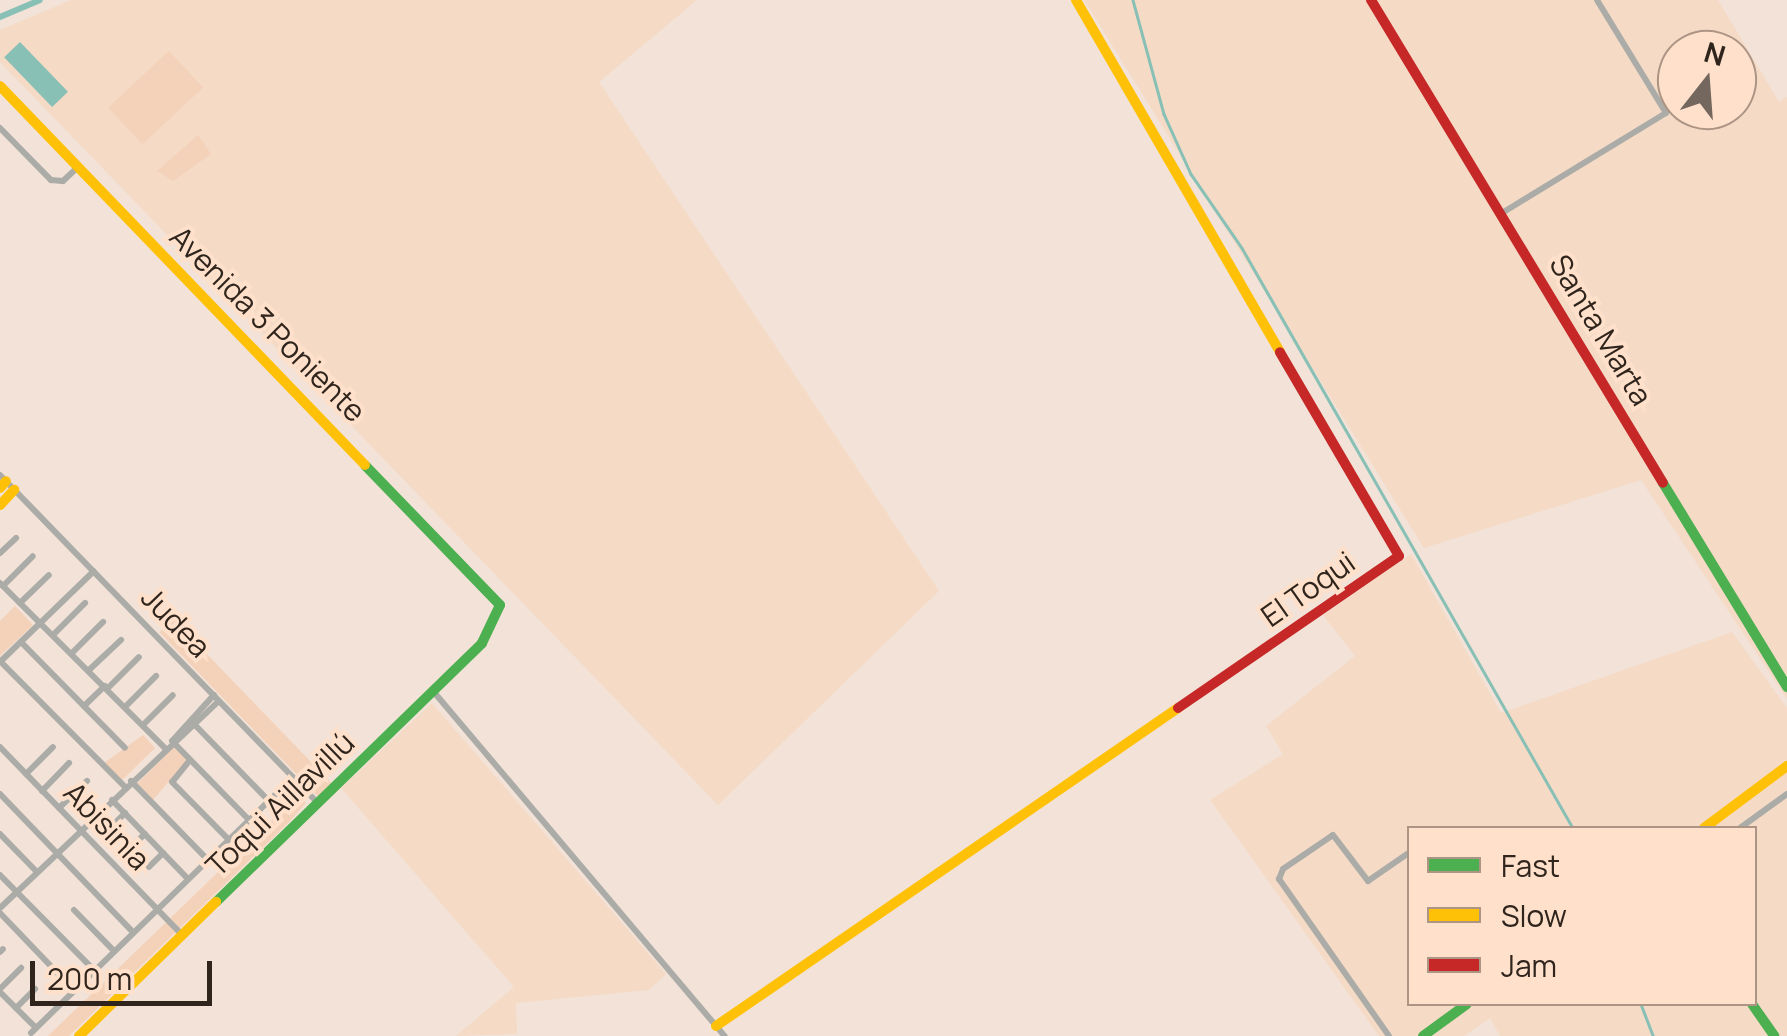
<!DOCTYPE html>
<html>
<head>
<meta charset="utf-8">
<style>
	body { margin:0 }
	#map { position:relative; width:1787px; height:1036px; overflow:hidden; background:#f2e2d7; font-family:Manrope,sans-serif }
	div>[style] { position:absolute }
	.built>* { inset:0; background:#f5dac6 }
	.green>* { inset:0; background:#f4d2ba; transform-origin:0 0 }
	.water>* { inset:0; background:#88c0b6; transform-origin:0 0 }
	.stream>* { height:2.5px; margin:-1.25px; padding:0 1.25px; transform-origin:1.25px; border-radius:1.25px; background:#88c0b6 }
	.canal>* { height:6px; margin:-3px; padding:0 3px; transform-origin:3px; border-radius:3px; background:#88c0b6 }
	.street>* { height:6px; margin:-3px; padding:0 3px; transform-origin:3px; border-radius:3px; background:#abaca7 }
	.fast>* { height:10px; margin:-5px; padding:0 5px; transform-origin:5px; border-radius:5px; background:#4caf50 }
	.slow>* { height:10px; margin:-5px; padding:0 5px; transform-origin:5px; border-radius:5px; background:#ffc107 }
	.jam>* { height:10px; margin:-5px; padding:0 5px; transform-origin:5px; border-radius:5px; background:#c62828 }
	span { translate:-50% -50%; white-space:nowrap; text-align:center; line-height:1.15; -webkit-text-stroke:8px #fee0cb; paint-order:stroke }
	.street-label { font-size:30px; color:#30251d }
	.legend { position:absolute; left:1407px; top:826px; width:350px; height:180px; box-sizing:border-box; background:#fee0cb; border:2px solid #ac9585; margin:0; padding:12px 18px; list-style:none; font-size:30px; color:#30251d }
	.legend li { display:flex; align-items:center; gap:20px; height:50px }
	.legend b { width:50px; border:2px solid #ac9585 }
	.north { position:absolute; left:1657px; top:30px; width:100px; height:100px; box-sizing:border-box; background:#fee0cb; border:2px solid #ac9585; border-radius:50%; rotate:17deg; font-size:28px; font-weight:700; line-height:40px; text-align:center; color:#30251d }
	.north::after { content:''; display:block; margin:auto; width:35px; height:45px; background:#74675e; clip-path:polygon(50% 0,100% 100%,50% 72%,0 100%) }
	.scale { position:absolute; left:30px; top:961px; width:182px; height:45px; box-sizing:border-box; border:5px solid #30251d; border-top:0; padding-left:12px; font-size:30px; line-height:35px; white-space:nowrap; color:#30251d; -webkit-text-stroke:8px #fee0cb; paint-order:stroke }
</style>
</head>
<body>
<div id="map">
	<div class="built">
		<i style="clip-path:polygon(71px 0,697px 0,599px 82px,939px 591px,718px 805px,0 62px,0 30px)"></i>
		<i style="clip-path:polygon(evenodd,1084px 0,1718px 0,1779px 102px,1787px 97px,1787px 699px,1641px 480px,1424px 548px,1084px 0,1677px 50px,1737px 50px,1737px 110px,1677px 110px,1677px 50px)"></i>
		<i style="clip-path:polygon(evenodd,1411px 554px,1501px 713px,1732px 632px,1787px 708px,1787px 1036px,1500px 1036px,1490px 1018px,1464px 1036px,1379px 1036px,1210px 800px,1283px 754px,1266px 726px,1355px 656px,1323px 615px,1411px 554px,1410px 828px,1754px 828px,1754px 1004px,1410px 1004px,1410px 828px)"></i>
		<i style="clip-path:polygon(432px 703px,666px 974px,649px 990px,516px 1003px,517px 1034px,456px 1036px,514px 987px,341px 788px)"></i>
	</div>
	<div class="green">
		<i style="left:169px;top:51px;width:50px;height:83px;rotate:47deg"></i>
		<i style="clip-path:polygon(198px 135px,211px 154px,173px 181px,157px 171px)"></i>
		<i style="clip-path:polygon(15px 606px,33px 625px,0 656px,0 621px)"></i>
		<i style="left:173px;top:619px;width:231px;height:19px;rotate:46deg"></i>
		<i style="clip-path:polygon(143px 735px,155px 748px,121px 781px,104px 763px)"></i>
		<i style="clip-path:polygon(174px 747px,187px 760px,153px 800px,137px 784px)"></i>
		<i style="clip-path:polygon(298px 795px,306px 803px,290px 821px,69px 1036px,48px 1036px)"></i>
	</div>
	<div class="water">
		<i style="left:20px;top:42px;width:69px;height:22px;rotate:46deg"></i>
	</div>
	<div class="stream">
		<i style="left:1133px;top:0;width:118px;rotate:74.8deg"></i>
		<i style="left:1164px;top:114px;width:66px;rotate:65.8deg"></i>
		<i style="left:1191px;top:174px;width:90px;rotate:55.4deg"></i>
		<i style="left:1242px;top:248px;width:668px;rotate:60.29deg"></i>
		<i style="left:1641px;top:1004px;width:34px;rotate:69deg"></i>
	</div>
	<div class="canal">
		<i style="left:0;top:17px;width:43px;rotate:-23deg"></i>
	</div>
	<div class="street">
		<i style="left:0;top:128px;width:73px;rotate:45.6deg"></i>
		<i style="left:51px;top:180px;width:12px;rotate:5deg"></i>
		<i style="left:63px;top:181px;width:19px;rotate:-43deg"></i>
		<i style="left:1502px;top:213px;width:192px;rotate:-31.4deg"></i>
		<i style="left:1666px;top:113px;width:132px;rotate:-121.4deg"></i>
		<i style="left:0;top:475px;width:455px;rotate:45.9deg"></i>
		<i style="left:0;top:553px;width:22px;rotate:-43deg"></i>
		<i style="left:0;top:583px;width:233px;rotate:45deg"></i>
		<i style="left:3px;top:586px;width:42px;rotate:-45deg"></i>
		<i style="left:20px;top:603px;width:40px;rotate:-44deg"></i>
		<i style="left:54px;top:634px;width:44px;rotate:-45deg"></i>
		<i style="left:21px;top:642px;width:148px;rotate:45.5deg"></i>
		<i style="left:72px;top:653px;width:44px;rotate:-45deg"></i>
		<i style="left:0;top:661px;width:177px;rotate:45.2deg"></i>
		<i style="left:1px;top:661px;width:129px;rotate:-44.1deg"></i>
		<i style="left:89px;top:670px;width:44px;rotate:-43.2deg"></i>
		<i style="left:107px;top:689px;width:45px;rotate:-45deg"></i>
		<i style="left:433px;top:691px;width:452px;rotate:49.8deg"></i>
		<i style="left:84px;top:706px;width:29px;rotate:-44deg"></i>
		<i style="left:125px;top:707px;width:44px;rotate:-45deg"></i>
		<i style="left:143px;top:725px;width:42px;rotate:-45deg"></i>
		<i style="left:195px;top:725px;width:105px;rotate:45.8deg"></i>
		<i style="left:173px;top:740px;width:61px;rotate:-47.7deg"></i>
		<i style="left:172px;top:741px;width:109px;rotate:45.7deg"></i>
		<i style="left:0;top:747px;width:262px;rotate:45.9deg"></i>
		<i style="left:190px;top:760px;width:28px;rotate:129deg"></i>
		<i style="left:172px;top:782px;width:78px;rotate:45.5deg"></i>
		<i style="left:26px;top:774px;width:38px;rotate:-45deg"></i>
		<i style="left:131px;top:781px;width:107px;rotate:45.8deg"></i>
		<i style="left:42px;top:791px;width:39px;rotate:-46deg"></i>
		<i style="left:0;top:794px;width:189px;rotate:46.1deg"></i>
		<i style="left:112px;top:800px;width:107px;rotate:46.1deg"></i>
		<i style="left:59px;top:808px;width:39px;rotate:-44deg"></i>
		<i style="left:111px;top:827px;width:20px;rotate:-45deg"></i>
		<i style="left:1740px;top:828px;width:58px;rotate:-35.9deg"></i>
		<i style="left:0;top:834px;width:53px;rotate:45.8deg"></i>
		<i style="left:131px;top:847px;width:19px;rotate:-43deg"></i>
		<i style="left:149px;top:867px;width:20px;rotate:-45deg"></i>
		<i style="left:0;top:875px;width:131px;rotate:45.3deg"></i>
		<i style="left:0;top:908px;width:301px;rotate:-43.4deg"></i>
		<i style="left:74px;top:910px;width:54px;rotate:45.7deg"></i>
		<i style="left:0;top:913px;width:104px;rotate:46.2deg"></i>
		<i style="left:0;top:952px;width:4px;rotate:-45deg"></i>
		<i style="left:0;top:989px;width:30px;rotate:-45deg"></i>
		<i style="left:0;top:992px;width:47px;rotate:45deg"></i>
		<i style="left:16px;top:1008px;width:27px;rotate:-45deg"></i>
		<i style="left:31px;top:1033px;width:366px;rotate:-44.3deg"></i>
		<i style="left:1389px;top:1036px;width:192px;rotate:-125deg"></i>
		<i style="left:1279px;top:879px;width:11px;rotate:-68deg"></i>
		<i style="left:1283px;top:869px;width:60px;rotate:-34.2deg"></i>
		<i style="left:1333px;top:835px;width:58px;rotate:52.7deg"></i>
		<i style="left:1368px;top:881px;width:51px;rotate:-34.6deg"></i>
	</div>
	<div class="fast">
		<i style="left:1663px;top:483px;width:239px;rotate:58.7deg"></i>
		<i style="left:216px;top:902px;width:371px;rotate:-44.2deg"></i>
		<i style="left:482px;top:643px;width:42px;rotate:-64.7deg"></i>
		<i style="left:500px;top:605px;width:194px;rotate:-134deg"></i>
		<i style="left:1752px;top:1004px;width:39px;rotate:55deg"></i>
		<i style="left:1423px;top:1036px;width:54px;rotate:-36deg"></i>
	</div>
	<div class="slow">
		<i style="left:1076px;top:0;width:407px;rotate:59.9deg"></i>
		<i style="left:0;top:86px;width:526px;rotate:46.08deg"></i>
		<i style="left:0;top:488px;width:9px;rotate:-49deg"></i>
		<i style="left:0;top:505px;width:21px;rotate:-47deg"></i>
		<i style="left:1704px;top:828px;width:104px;rotate:-36.8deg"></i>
		<i style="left:716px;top:1026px;width:561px;rotate:-34.54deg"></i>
		<i style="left:79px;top:1036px;width:192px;rotate:-44.4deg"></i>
	</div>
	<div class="jam">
		<i style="left:1371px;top:0;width:564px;rotate:58.84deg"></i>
		<i style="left:1178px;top:708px;width:268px;rotate:-34.5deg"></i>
		<i style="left:1399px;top:556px;width:236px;rotate:-120.3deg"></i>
	</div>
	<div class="street-label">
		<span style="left:268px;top:324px;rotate:45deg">Avenida 3 Poniente</span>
		<span style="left:1601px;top:330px;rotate:59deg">Santa Marta</span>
		<span style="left:1308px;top:589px;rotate:-35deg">El Toqui</span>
		<span style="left:176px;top:622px;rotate:46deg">Judea</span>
		<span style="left:280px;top:804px;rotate:-44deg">Toqui Aillavillú</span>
		<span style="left:107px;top:826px;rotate:46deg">Abisinia</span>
	</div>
	<ul class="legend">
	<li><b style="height:12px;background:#4caf50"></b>Fast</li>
	<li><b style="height:12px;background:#ffc107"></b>Slow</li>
	<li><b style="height:12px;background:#c62828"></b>Jam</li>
	</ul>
	<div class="north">N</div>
	<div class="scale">200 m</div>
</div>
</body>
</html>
